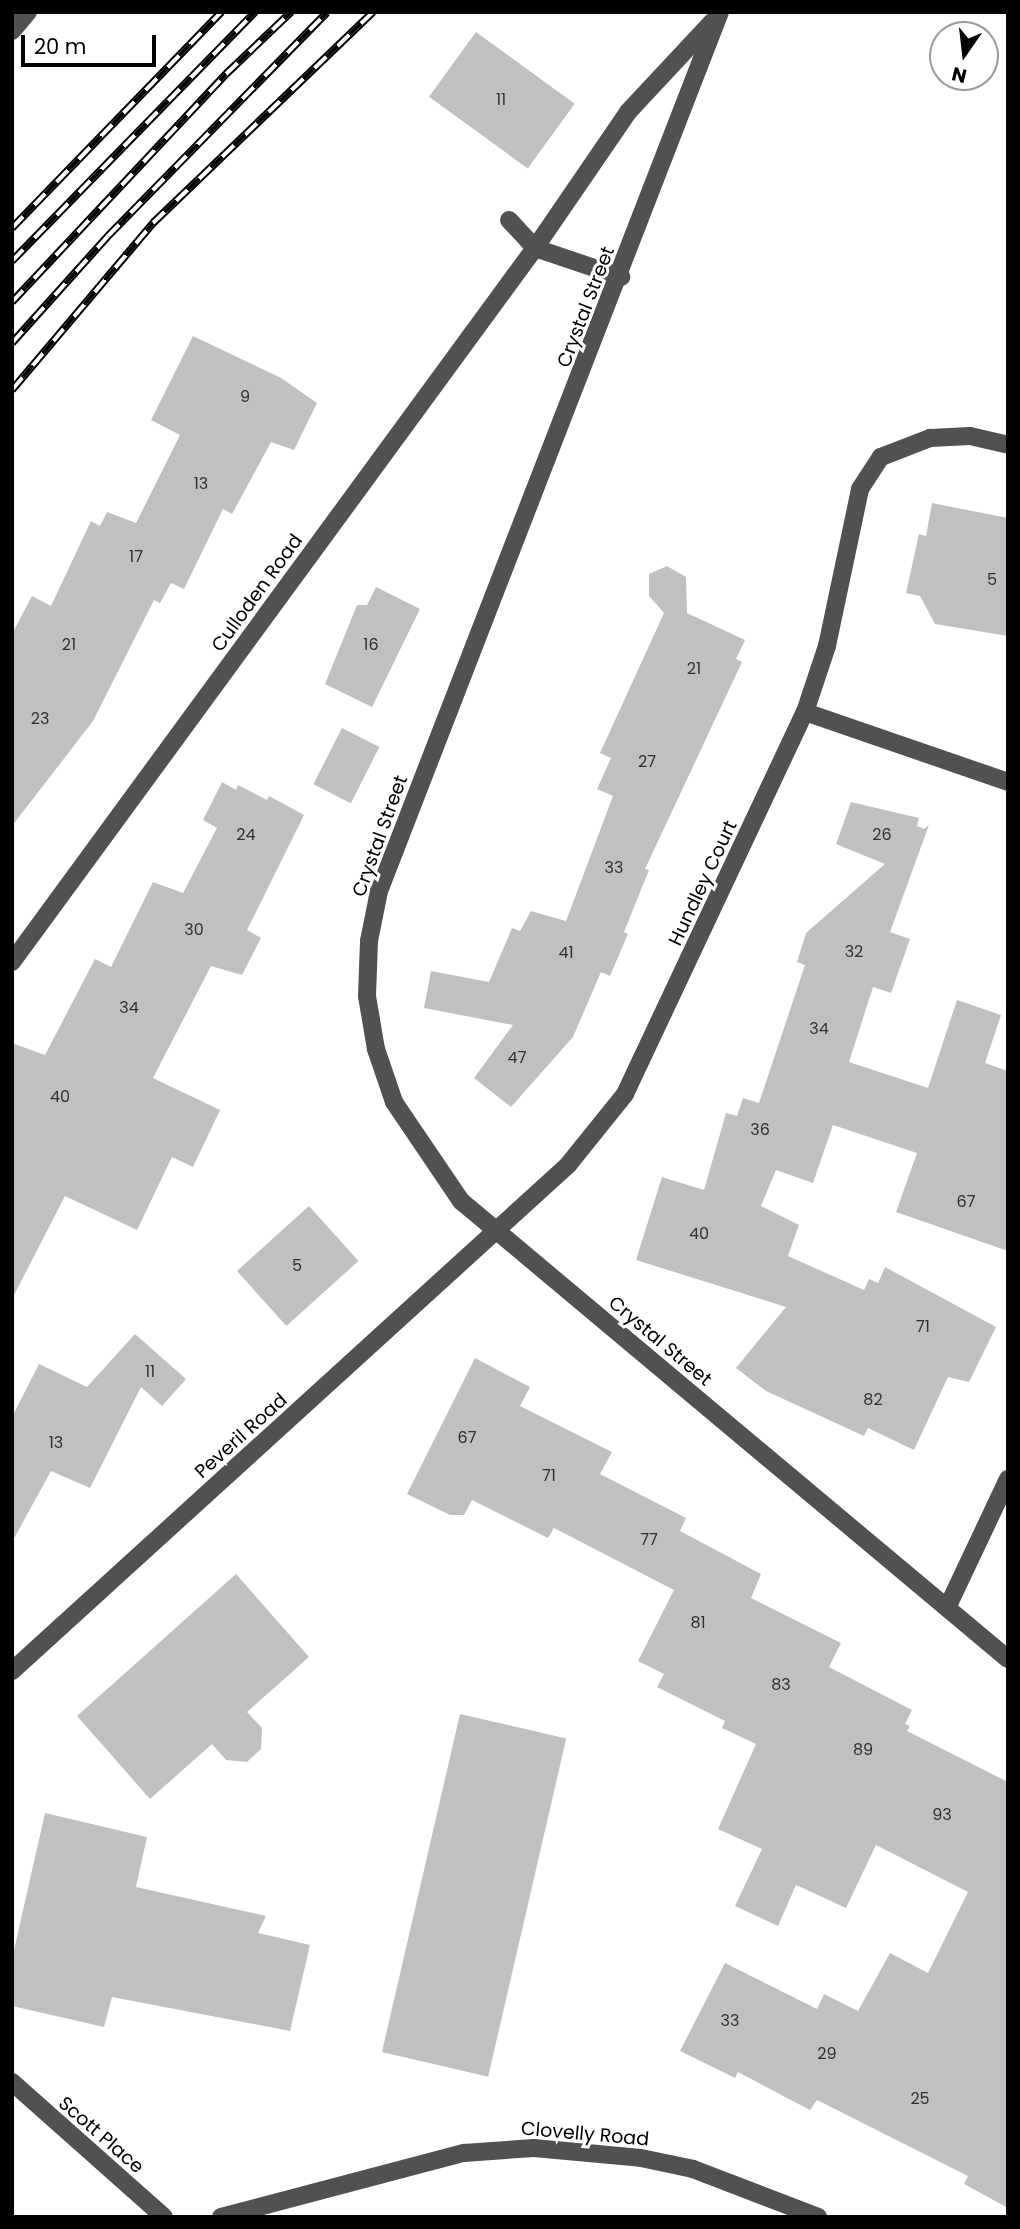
<!DOCTYPE html>
<html>
<head>
<meta charset="utf-8">
<style>
	body { margin:0 }
	#map { position:relative; width:1020px; height:2229px; overflow:hidden; background:#fff; font-family:Poppins,sans-serif }
	div>[style] { position:absolute }
	.building>* { inset:0; background:#c0c0c0; transform-origin:0 0 }
	.minor>* { height:18px; margin:-9px; padding:0 9px; transform-origin:9px; border-radius:9px; background:#515151 }
	.rail>* { height:8px; margin-top:-4px; transform-origin:0; background:repeating-linear-gradient(90deg,#fff 0 16px,#000 0 32px); box-sizing:border-box; border-block:2px solid #000 }
	span { translate:-50% -50%; white-space:nowrap; text-align:center; line-height:1.15; -webkit-text-stroke:6px #fff; paint-order:stroke }
	.number-label { font-size:16px; color:#303030 }
	.number-label span { -webkit-text-stroke-width:0 }
	.street-label { font-size:19px; color:#000 }
	.frame { position:absolute; inset:0; border:14px solid #000; pointer-events:none }
	.north { position:absolute; left:929px; top:21px; width:70px; height:70px; box-sizing:border-box; background:#fff; border:2px solid #999; border-radius:50%; rotate:194deg; font-size:19px; font-weight:700; line-height:28px; text-align:center; color:#000 }
	.north::after { content:''; display:block; margin:auto; width:24px; height:32px; background:#000; clip-path:polygon(50% 0,100% 100%,50% 72%,0 100%) }
	.scale { position:absolute; left:21px; top:35px; width:135px; height:32px; box-sizing:border-box; border:4px solid #000; border-top:0; padding-left:9px; font-size:21px; line-height:24px; white-space:nowrap; color:#000; -webkit-text-stroke:5px #fff; paint-order:stroke }
</style>
</head>
<body>
<div id="map">
	<div class="building">
		<i style="left:476px;top:32px;width:122px;height:80px;rotate:36deg"></i>
		<i style="clip-path:polygon(193px 336px,281px 378px,317px 403px,294px 450px,271px 442px,232px 514px,223px 509px,184px 589px,171px 583px,160px 603px,154px 600px,93px 721px,12px 826px,12px 634px,32px 596px,51px 606px,91px 521px,100px 526px,107px 512px,136px 523px,180px 435px,151px 420px)"></i>
		<i style="clip-path:polygon(932px 503px,1008px 518px,1008px 636px,935px 624px,920px 596px,906px 593px,919px 534px,926px 536px)"></i>
		<i style="clip-path:polygon(667px 566px,686px 577px,687px 613px,745px 640px,736px 659px,742px 662px,645px 869px,649px 870px,624px 932px,628px 934px,610px 976px,601px 972px,573px 1037px,511px 1107px,474px 1078px,513px 1025px,424px 1008px,431px 971px,489px 982px,512px 928px,520px 931px,531px 911px,566px 921px,613px 796px,597px 789px,611px 758px,600px 753px,664px 613px,649px 596px,649px 574px)"></i>
		<i style="clip-path:polygon(376px 587px,420px 609px,372px 707px,325px 684px,357px 605px,367px 605px)"></i>
		<i style="left:342px;top:728px;width:42px;height:63px;rotate:27deg"></i>
		<i style="clip-path:polygon(222px 782px,236px 790px,238px 785px,267px 800px,269px 796px,304px 815px,247px 930px,261px 938px,242px 975px,211px 966px,153px 1078px,220px 1110px,193px 1167px,172px 1157px,137px 1230px,65px 1196px,12px 1299px,12px 1043px,45px 1055px,95px 959px,111px 967px,153px 882px,183px 893px,217px 828px,203px 820px)"></i>
		<i style="clip-path:polygon(851px 802px,919px 818px,917px 826px,924px 829px,929px 825px,890px 932px,910px 939px,891px 993px,873px 987px,849px 1062px,928px 1088px,957px 1000px,1001px 1015px,985px 1063px,1008px 1071px,1008px 1251px,896px 1212px,917px 1153px,833px 1125px,813px 1183px,776px 1170px,761px 1206px,799px 1225px,788px 1256px,864px 1290px,869px 1279px,878px 1283px,885px 1267px,996px 1327px,969px 1382px,948px 1377px,914px 1450px,868px 1428px,864px 1436px,766px 1391px,736px 1368px,786px 1307px,636px 1260px,662px 1177px,704px 1190px,726px 1113px,737px 1116px,743px 1098px,759px 1103px,805px 965px,797px 962px,806px 933px,885px 864px,836px 844px)"></i>
		<i style="left:309px;top:1206px;width:74px;height:97px;rotate:48deg"></i>
		<i style="clip-path:polygon(135px 1334px,186px 1379px,162px 1406px,141px 1387px,90px 1488px,51px 1471px,12px 1542px,12px 1417px,39px 1364px,87px 1387px)"></i>
		<i style="clip-path:polygon(475px 1358px,530px 1387px,520px 1406px,612px 1452px,600px 1474px,686px 1518px,680px 1531px,761px 1574px,751px 1598px,841px 1643px,829px 1667px,912px 1710px,905px 1724px,910px 1726px,907px 1731px,1008px 1782px,1008px 2208px,964px 2184px,968px 2176px,817px 2100px,810px 2110px,738px 2072px,735px 2078px,680px 2051px,725px 1963px,817px 2009px,824px 1994px,858px 2011px,890px 1953px,928px 1973px,968px 1892px,876px 1845px,846px 1908px,796px 1885px,778px 1926px,735px 1906px,762px 1849px,718px 1829px,756px 1744px,722px 1728px,725px 1721px,657px 1687px,664px 1674px,638px 1661px,674px 1590px,554px 1528px,548px 1538px,472px 1500px,464px 1515px,450px 1515px,407px 1494px)"></i>
		<i style="clip-path:polygon(236px 1574px,309px 1657px,247px 1712px,262px 1728px,261px 1749px,247px 1762px,226px 1760px,212px 1744px,150px 1799px,77px 1716px)"></i>
		<i style="left:460px;top:1714px;width:109px;height:347px;rotate:13deg"></i>
		<i style="clip-path:polygon(45px 1813px,147px 1837px,136px 1887px,266px 1916px,258px 1933px,310px 1945px,290px 2031px,112px 1997px,104px 2027px,12px 2006px,12px 1959px)"></i>
	</div>
	<div class="minor">
		<i style="left:720px;top:12px;width:943px;rotate:111.2deg"></i>
		<i style="left:379px;top:891px;width:51px;rotate:101.3deg"></i>
		<i style="left:369px;top:941px;width:55px;rotate:92.1deg"></i>
		<i style="left:367px;top:996px;width:54px;rotate:80.4deg"></i>
		<i style="left:376px;top:1049px;width:56px;rotate:71.2deg"></i>
		<i style="left:394px;top:1102px;width:120px;rotate:55.9deg"></i>
		<i style="left:461px;top:1201px;width:713px;rotate:39.94deg"></i>
		<i style="left:12px;top:31px;width:25px;rotate:-50deg"></i>
		<i style="left:509px;top:220px;width:38px;rotate:47deg"></i>
		<i style="left:535px;top:248px;width:91px;rotate:18.6deg"></i>
		<i style="left:805px;top:712px;width:70px;rotate:-71.6deg"></i>
		<i style="left:827px;top:646px;width:160px;rotate:-78.1deg"></i>
		<i style="left:860px;top:489px;width:38px;rotate:-57deg"></i>
		<i style="left:881px;top:457px;width:53px;rotate:-21.2deg"></i>
		<i style="left:930px;top:438px;width:40px;rotate:-2.9deg"></i>
		<i style="left:970px;top:436px;width:39px;rotate:13deg"></i>
		<i style="left:12px;top:962px;width:885px;rotate:-53.78deg"></i>
		<i style="left:535px;top:248px;width:165px;rotate:-55.6deg"></i>
		<i style="left:628px;top:112px;width:123px;rotate:-47deg"></i>
		<i style="left:947px;top:1608px;width:143px;rotate:-64.7deg"></i>
		<i style="left:12px;top:1671px;width:752px;rotate:-42.3deg"></i>
		<i style="left:568px;top:1165px;width:91px;rotate:-51.2deg"></i>
		<i style="left:625px;top:1094px;width:422px;rotate:-64.8deg"></i>
		<i style="left:805px;top:712px;width:215px;rotate:19deg"></i>
		<i style="left:12px;top:2082px;width:203px;rotate:41.6deg"></i>
		<i style="left:221px;top:2217px;width:251px;rotate:-14.8deg"></i>
		<i style="left:464px;top:2153px;width:70px;rotate:-4.1deg"></i>
		<i style="left:534px;top:2148px;width:107px;rotate:5.3deg"></i>
		<i style="left:641px;top:2158px;width:53px;rotate:11.9deg"></i>
		<i style="left:693px;top:2169px;width:134px;rotate:21deg"></i>
	</div>
	<div class="rail">
		<i style="left:12px;top:228px;width:301px;rotate:-45.9deg"></i>
		<i style="left:12px;top:261px;width:348px;rotate:-45.7deg"></i>
		<i style="left:12px;top:302px;width:313px;rotate:-46.8deg"></i>
		<i style="left:226px;top:74px;width:90px;rotate:-43.6deg"></i>
		<i style="left:12px;top:343px;width:144px;rotate:-48.1deg"></i>
		<i style="left:108px;top:236px;width:313px;rotate:-45.6deg"></i>
		<i style="left:12px;top:390px;width:219px;rotate:-49.8deg"></i>
		<i style="left:153px;top:223px;width:305px;rotate:-43.8deg"></i>
	</div>
	<div class="number-label">
		<span style="left:501px;top:100px">11</span>
		<span style="left:245px;top:397px">9</span>
		<span style="left:201px;top:484px">13</span>
		<span style="left:136px;top:557px">17</span>
		<span style="left:992px;top:580px">5</span>
		<span style="left:69px;top:645px">21</span>
		<span style="left:371px;top:645px">16</span>
		<span style="left:694px;top:669px">21</span>
		<span style="left:40px;top:719px">23</span>
		<span style="left:647px;top:762px">27</span>
		<span style="left:246px;top:835px">24</span>
		<span style="left:882px;top:835px">26</span>
		<span style="left:614px;top:868px">33</span>
		<span style="left:194px;top:930px">30</span>
		<span style="left:854px;top:952px">32</span>
		<span style="left:566px;top:953px">41</span>
		<span style="left:129px;top:1008px">34</span>
		<span style="left:819px;top:1029px">34</span>
		<span style="left:517px;top:1058px">47</span>
		<span style="left:60px;top:1097px">40</span>
		<span style="left:760px;top:1130px">36</span>
		<span style="left:966px;top:1202px">67</span>
		<span style="left:699px;top:1234px">40</span>
		<span style="left:297px;top:1266px">5</span>
		<span style="left:923px;top:1327px">71</span>
		<span style="left:150px;top:1372px">11</span>
		<span style="left:873px;top:1400px">82</span>
		<span style="left:467px;top:1438px">67</span>
		<span style="left:56px;top:1443px">13</span>
		<span style="left:549px;top:1476px">71</span>
		<span style="left:649px;top:1540px">77</span>
		<span style="left:698px;top:1623px">81</span>
		<span style="left:781px;top:1685px">83</span>
		<span style="left:863px;top:1750px">89</span>
		<span style="left:942px;top:1815px">93</span>
		<span style="left:730px;top:2021px">33</span>
		<span style="left:827px;top:2054px">29</span>
		<span style="left:920px;top:2099px">25</span>
	</div>
	<div class="street-label">
		<span style="left:586px;top:307px;rotate:-69deg">Crystal Street</span>
		<span style="left:257px;top:593px;rotate:-54deg">Culloden Road</span>
		<span style="left:380px;top:836px;rotate:-70deg">Crystal Street</span>
		<span style="left:703px;top:883px;rotate:-65deg">Hundley Court</span>
		<span style="left:660px;top:1341px;rotate:40deg">Crystal Street</span>
		<span style="left:241px;top:1436px;rotate:-42deg">Peveril Road</span>
		<span style="left:585px;top:2134px;rotate:5deg">Clovelly Road</span>
		<span style="left:101px;top:2135px;rotate:41deg">Scott Place</span>
	</div>
	<div class="frame"></div>
	<div class="north">N</div>
	<div class="scale">20 m</div>
</div>
</body>
</html>
